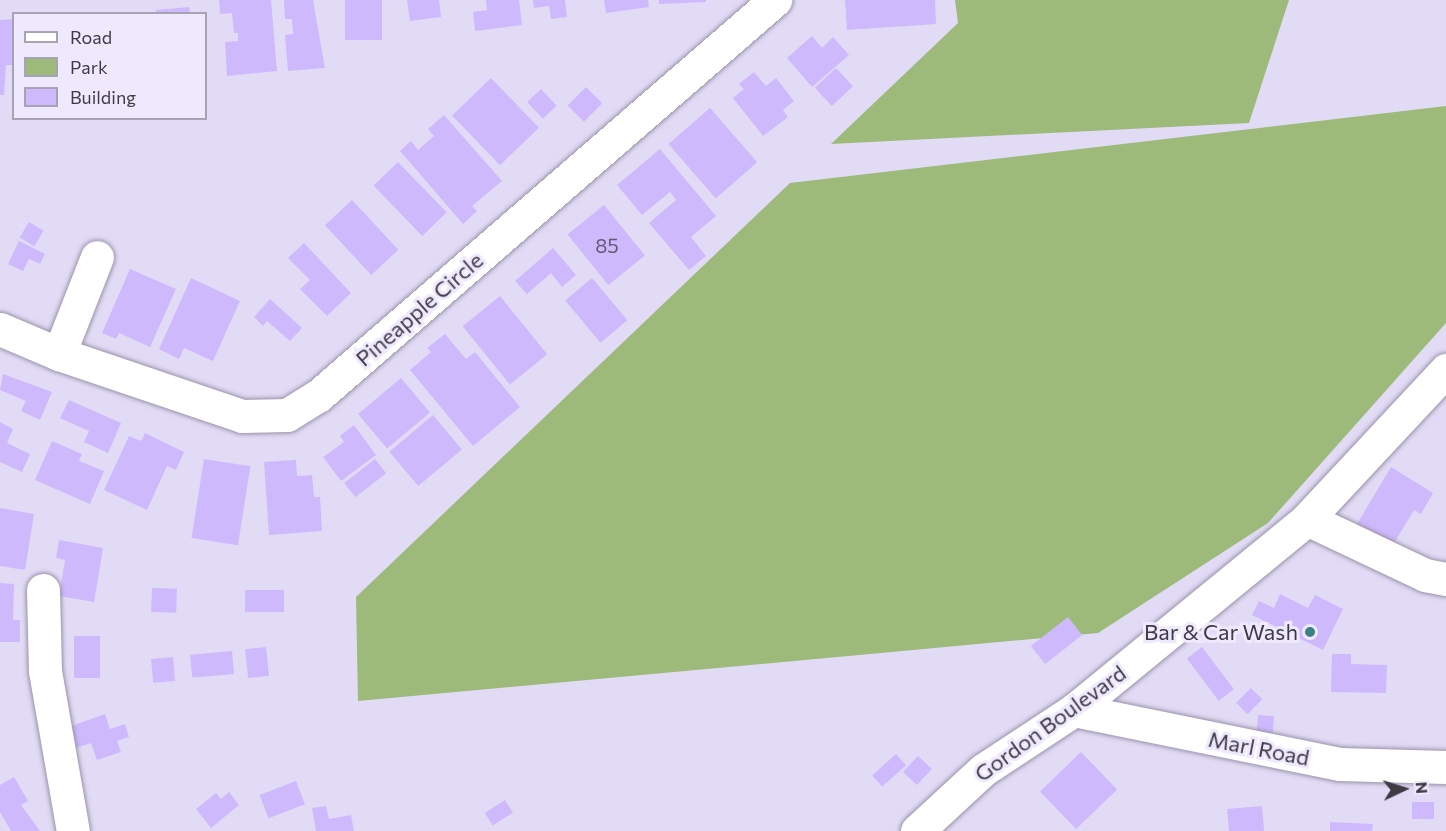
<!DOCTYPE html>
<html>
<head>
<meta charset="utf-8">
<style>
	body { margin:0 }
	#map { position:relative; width:1446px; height:831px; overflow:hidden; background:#e2dbf5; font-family:Commissioner,sans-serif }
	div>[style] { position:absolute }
	.green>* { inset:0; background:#9dba7a }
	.building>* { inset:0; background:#ceb9fd; transform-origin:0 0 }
	.roads { filter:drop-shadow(0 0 2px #9a93ab) drop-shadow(0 0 2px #9a93ab) }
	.minor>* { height:33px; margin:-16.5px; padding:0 16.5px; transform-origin:16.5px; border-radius:16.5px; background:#fff }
	.tertiary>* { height:33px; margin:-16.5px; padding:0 16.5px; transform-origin:16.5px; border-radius:16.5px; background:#fff }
	.dots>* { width:16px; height:16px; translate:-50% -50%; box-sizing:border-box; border:3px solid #efe9fe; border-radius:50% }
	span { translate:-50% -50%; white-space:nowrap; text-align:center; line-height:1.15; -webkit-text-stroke:6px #efe9fe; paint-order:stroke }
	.number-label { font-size:20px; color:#625a73 }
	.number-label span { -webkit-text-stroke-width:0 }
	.street-label { font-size:22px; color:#3e3b45 }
	.poi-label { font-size:22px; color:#3e3b45 }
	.right { translate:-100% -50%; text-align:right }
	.legend { position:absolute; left:12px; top:12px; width:195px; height:108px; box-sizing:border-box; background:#efe9fe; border:2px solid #a8a3b4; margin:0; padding:8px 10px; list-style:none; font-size:18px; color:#3e3b45 }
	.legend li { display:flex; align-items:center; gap:12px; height:30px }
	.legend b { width:30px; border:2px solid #a8a3b4 }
	.north { position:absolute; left:1374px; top:759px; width:60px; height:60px; -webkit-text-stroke:4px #efe9fe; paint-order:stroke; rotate:86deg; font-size:16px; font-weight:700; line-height:24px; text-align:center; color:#3e3b45 }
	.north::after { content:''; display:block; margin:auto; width:21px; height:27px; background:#3e3b45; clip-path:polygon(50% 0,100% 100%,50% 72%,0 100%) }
</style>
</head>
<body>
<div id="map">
	<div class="green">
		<i style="clip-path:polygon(955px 0,1289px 0,1249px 123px,831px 144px,958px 23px)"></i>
		<i style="clip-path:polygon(1446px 106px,1446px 323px,1268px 523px,1098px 633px,358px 701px,356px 597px,790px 183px)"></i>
	</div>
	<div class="building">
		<i style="clip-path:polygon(219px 0,271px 0,277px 71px,227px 76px,225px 42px,238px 41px,238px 33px,234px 33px,232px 13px,220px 14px)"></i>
		<i style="clip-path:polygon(284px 0,313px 0,325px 68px,288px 71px,285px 35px,293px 34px,292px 19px,285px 19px)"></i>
		<i style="left:345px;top:0;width:37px;height:40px"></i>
		<i style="clip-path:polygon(407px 0,439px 0,441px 17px,410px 21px)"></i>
		<i style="clip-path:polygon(486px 0,519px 0,522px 25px,475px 31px,473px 12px,487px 10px)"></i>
		<i style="clip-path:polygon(533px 0,565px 0,567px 17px,551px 19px,549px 6px,534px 8px)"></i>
		<i style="clip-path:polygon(604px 0,648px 0,649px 7px,606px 13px)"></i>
		<i style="clip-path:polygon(659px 0,706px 0,706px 2px,659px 4px)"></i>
		<i style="clip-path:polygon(845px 0,935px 0,936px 24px,847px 30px)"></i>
		<i style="clip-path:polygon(189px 7px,190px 14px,156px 14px,156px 10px)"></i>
		<i style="clip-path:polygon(14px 19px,14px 65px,6px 65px,4px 95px,0 95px,0 20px)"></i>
		<i style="clip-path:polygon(812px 36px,822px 48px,833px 37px,849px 55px,812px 87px,787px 58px)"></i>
		<i style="left:836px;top:68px;width:25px;height:29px;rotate:47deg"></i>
		<i style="clip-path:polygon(754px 72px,766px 86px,776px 78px,794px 101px,783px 110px,788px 117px,763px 136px,733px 98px,744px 89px,739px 84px)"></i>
		<i style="left:491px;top:78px;width:69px;height:54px;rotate:46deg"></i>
		<i style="left:586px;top:87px;width:23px;height:26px;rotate:45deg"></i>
		<i style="left:541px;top:89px;width:23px;height:19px;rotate:47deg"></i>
		<i style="left:710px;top:108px;width:72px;height:55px;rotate:49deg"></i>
		<i style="clip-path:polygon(444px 115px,502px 181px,472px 206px,477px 211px,463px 224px,400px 151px,411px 141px,418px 150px,434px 136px,428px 129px)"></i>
		<i style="clip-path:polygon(660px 149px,716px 216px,691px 237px,706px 256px,689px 270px,649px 223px,676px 200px,670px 192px,642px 215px,617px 185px)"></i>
		<i style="left:398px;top:162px;width:70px;height:34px;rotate:46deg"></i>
		<i style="left:352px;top:200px;width:68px;height:37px;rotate:47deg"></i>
		<i style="left:604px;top:205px;width:65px;height:47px;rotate:51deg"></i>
		<i style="left:29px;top:222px;width:17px;height:18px;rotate:31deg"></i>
		<i style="clip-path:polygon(19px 241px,45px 254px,40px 264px,29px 259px,23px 271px,8px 264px)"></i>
		<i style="clip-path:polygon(304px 243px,351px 293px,327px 316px,300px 289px,310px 280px,288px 258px)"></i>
		<i style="clip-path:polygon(553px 248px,576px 275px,562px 287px,551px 273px,527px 294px,515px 281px)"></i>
		<i style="clip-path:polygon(130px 269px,176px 289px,150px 347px,119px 333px,116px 339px,102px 333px)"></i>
		<i style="clip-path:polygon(191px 278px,240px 301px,213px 361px,184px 348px,179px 359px,159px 349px)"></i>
		<i style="left:592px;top:278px;width:55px;height:35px;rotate:50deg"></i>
		<i style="left:500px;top:296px;width:75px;height:48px;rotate:51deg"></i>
		<i style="clip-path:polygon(270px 299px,302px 328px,290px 341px,267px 321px,263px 326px,254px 317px)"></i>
		<i style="clip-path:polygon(445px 334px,466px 359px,475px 352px,520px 407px,473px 446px,410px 370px,431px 352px,427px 348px)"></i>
		<i style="clip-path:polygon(3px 374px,52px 392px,40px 420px,21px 411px,26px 401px,0 390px)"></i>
		<i style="left:401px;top:378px;width:45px;height:56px;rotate:50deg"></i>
		<i style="clip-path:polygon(69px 400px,121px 423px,108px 453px,84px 442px,89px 431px,60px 418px)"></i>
		<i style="left:433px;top:415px;width:45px;height:57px;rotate:50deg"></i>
		<i style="clip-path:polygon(0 422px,13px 429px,7px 443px,30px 454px,22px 472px,0 462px)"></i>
		<i style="clip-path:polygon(354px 425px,376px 455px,341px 481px,323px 457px,344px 442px,340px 436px)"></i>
		<i style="clip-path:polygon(145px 433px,184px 452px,176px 470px,167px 466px,147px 510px,104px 490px,129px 436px,141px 441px)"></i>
		<i style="clip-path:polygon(52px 441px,82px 454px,79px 461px,104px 471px,90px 504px,35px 480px)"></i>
		<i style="left:204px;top:459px;width:47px;height:80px;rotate:9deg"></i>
		<i style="left:375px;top:459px;width:18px;height:39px;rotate:52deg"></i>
		<i style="clip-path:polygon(296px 460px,297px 476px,312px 475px,314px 497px,320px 497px,322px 531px,269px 535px,264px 462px)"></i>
		<i style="clip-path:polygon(1391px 467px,1433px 493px,1421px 514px,1414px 510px,1393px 545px,1357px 524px)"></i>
		<i style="clip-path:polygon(0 508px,34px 514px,25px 570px,0 566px)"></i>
		<i style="clip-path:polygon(59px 540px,103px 548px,94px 602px,59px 596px,65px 560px,56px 558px)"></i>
		<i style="clip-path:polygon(0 583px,14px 584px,13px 620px,20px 620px,20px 642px,0 642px)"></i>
		<i style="left:152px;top:588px;width:25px;height:24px;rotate:2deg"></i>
		<i style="left:284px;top:590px;width:22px;height:39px;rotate:90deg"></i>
		<i style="clip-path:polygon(1280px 594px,1308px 608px,1315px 595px,1343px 609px,1323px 650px,1252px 615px,1259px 601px,1274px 608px)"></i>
		<i style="left:1068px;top:617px;width:23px;height:47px;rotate:52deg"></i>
		<i style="left:74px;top:636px;width:26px;height:42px"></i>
		<i style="left:266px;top:647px;width:29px;height:21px;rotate:84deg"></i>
		<i style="left:1202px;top:647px;width:53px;height:19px;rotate:53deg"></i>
		<i style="left:232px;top:651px;width:23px;height:42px;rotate:85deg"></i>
		<i style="clip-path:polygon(1332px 654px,1351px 654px,1351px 664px,1387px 665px,1386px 693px,1331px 692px)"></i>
		<i style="left:173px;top:657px;width:24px;height:22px;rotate:85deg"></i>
		<i style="left:1251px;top:688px;width:16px;height:21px;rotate:45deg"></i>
		<i style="clip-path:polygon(105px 714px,110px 729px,125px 724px,129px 737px,117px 741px,121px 752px,97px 760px,91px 743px,73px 749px,66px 728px)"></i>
		<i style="left:1258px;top:715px;width:16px;height:20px;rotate:4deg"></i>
		<i style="left:1081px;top:752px;width:52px;height:57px;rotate:46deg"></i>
		<i style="left:896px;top:754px;width:15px;height:32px;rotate:48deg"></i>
		<i style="left:918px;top:756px;width:19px;height:22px;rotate:43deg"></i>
		<i style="clip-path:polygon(14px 777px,28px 801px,21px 805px,40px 831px,11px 831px,0 812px,0 785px)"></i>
		<i style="left:296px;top:781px;width:25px;height:39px;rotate:69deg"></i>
		<i style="clip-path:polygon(229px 792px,239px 805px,211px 828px,196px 809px,216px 793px,221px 799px)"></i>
		<i style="left:505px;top:800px;width:15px;height:24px;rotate:58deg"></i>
		<i style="left:1412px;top:802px;width:22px;height:17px"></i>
		<i style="clip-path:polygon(326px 806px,329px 819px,351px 815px,354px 831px,316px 831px,312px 808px)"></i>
		<i style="left:1262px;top:806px;width:25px;height:35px;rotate:85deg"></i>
		<i style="clip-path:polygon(1330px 822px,1373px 824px,1372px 831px,1330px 831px)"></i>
	</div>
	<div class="roads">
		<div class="minor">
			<i style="left:0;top:329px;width:64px;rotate:23deg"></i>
			<i style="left:59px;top:354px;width:193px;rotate:18.7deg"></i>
			<i style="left:242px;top:416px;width:45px;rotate:-1.3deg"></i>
			<i style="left:287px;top:415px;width:36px;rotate:-32deg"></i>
			<i style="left:318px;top:396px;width:605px;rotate:-40.91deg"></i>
			<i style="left:59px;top:354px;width:104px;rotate:-68.6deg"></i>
			<i style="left:1307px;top:519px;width:131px;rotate:25.4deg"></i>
			<i style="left:1425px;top:575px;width:21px;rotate:11deg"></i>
			<i style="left:43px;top:590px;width:81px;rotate:88.6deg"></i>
			<i style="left:45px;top:671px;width:162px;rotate:80.1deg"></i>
			<i style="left:1074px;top:710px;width:271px;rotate:11.5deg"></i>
			<i style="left:1340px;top:764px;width:106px;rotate:1.6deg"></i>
		</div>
		<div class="tertiary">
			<i style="left:917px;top:831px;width:90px;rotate:-42.7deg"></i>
			<i style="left:983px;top:770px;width:109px;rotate:-33.4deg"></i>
			<i style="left:1074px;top:710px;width:301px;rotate:-39.3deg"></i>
			<i style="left:1307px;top:519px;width:204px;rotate:-47deg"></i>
		</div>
	</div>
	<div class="dots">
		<i style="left:1310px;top:632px;background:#3a8283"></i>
	</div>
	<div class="number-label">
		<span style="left:607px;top:245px">85</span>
	</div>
	<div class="street-label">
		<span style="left:419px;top:309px;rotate:-41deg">Pineapple Circle</span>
		<span style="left:1050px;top:723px;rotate:-36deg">Gordon Boulevard</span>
		<span style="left:1259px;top:748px;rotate:11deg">Marl Road</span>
	</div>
	<div class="poi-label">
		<span class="right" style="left:1298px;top:632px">Bar &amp; Car Wash</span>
	</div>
	<ul class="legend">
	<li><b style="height:8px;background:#fff"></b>Road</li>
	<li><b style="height:16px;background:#9dba7a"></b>Park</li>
	<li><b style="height:16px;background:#ceb9fd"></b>Building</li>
	</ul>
	<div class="north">N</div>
</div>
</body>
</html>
